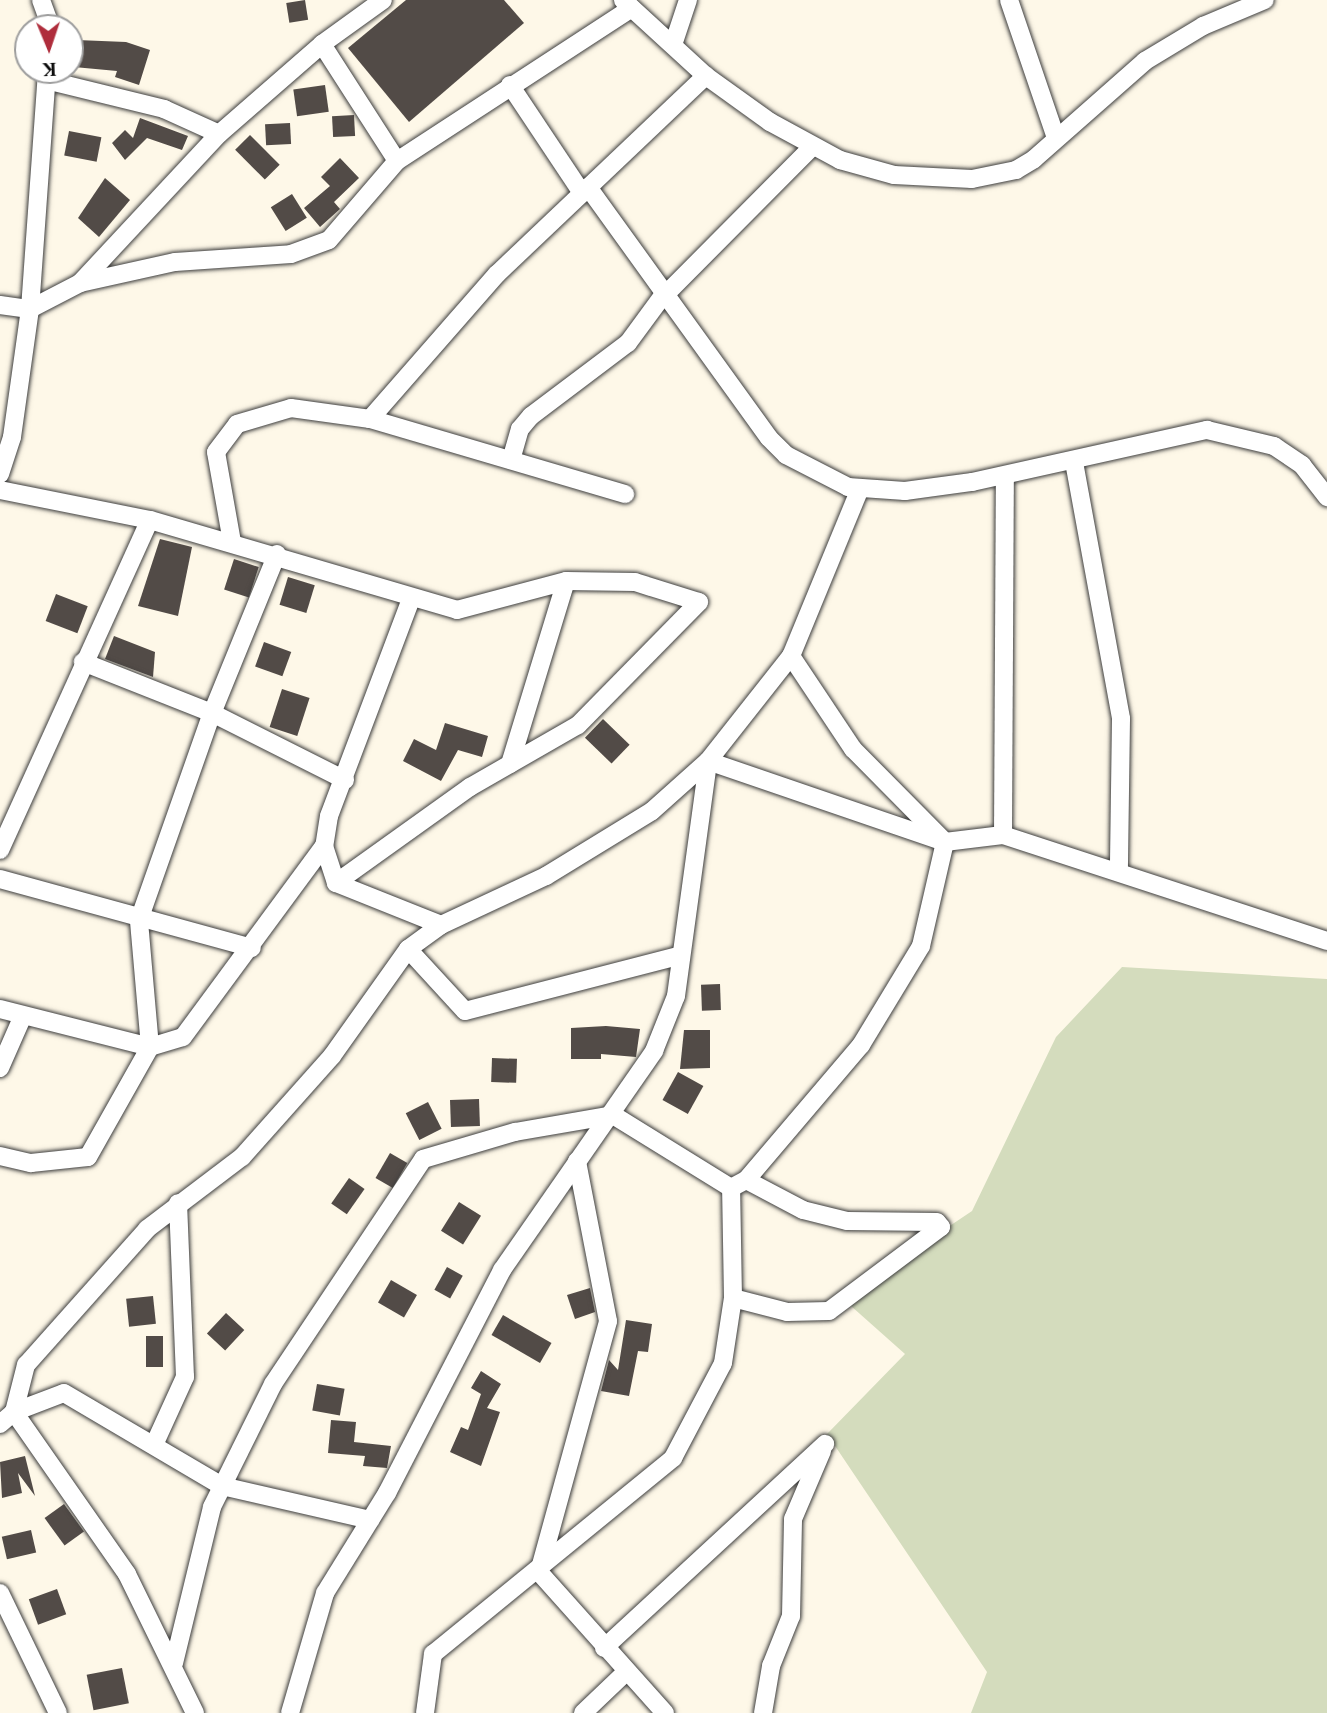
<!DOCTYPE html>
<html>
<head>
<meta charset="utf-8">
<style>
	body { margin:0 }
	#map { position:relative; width:1327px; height:1713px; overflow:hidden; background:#fef8e8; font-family:Spectral,serif }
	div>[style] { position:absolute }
	.cemetery>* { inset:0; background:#d4dcbd }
	.building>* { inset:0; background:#524b47; transform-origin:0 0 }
	.roads { filter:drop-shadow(0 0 2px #3d3d3d) drop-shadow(0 0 2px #3d3d3d) }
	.minor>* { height:18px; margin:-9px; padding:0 9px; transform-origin:9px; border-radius:9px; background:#fff }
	span { translate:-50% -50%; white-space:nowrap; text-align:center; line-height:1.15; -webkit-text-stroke:7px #fff; paint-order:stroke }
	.north { position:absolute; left:14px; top:14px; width:70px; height:70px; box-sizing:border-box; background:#fff; border:2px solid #9d9d9d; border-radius:50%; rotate:178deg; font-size:19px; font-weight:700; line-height:28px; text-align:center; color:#0a0a0a }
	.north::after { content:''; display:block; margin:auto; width:24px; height:32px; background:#af2d3c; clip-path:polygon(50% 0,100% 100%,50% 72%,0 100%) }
</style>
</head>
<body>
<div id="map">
	<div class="cemetery">
		<i style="clip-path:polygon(1122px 967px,1327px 979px,1327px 1713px,971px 1713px,987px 1672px,827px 1434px,905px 1354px,842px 1298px,972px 1211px,1056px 1037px)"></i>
	</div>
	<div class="building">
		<i style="left:305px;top:0;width:20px;height:19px;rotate:81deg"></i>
		<i style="clip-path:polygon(406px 0,504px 0,524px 23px,409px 122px,348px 48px)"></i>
		<i style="clip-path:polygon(77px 40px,126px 42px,150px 50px,139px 85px,115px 77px,117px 71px,74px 67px)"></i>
		<i style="left:325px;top:85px;width:27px;height:32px;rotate:82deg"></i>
		<i style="left:354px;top:115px;width:21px;height:22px;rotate:87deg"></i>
		<i style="clip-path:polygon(140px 118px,188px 136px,182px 150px,147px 138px,125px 160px,112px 143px,125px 130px,133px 138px)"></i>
		<i style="left:290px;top:123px;width:21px;height:25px;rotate:87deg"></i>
		<i style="left:69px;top:131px;width:33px;height:25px;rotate:11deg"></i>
		<i style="left:250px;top:135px;width:42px;height:21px;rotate:45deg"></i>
		<i style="clip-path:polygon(340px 158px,359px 178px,334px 202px,340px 209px,320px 227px,304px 208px,330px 186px,321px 177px)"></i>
		<i style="clip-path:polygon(105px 178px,130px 200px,99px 237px,78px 218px)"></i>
		<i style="left:292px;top:194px;width:28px;height:25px;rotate:58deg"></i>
		<i style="clip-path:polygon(160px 539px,192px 547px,178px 616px,138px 606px)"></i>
		<i style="left:234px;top:559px;width:26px;height:32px;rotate:18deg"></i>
		<i style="left:288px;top:577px;width:28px;height:29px;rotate:17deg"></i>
		<i style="left:56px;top:594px;width:34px;height:29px;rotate:21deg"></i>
		<i style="clip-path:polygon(114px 636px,155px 652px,153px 677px,105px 659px)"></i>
		<i style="left:264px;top:642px;width:29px;height:26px;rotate:20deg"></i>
		<i style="left:282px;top:689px;width:29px;height:40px;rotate:18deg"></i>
		<i style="left:603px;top:719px;width:37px;height:26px;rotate:44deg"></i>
		<i style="clip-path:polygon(445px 723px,488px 736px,482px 757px,458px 750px,441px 781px,403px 761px,414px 739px,436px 750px)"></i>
		<i style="left:720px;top:984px;width:26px;height:19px;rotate:88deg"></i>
		<i style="clip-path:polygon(606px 1026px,640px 1029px,636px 1057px,601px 1054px,601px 1059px,571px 1059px,571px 1028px)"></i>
		<i style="clip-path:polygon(684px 1030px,710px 1030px,710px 1068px,680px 1069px)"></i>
		<i style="left:492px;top:1058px;width:25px;height:24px;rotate:2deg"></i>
		<i style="left:678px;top:1072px;width:29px;height:32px;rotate:29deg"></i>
		<i style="left:479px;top:1099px;width:27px;height:29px;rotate:88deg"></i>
		<i style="left:428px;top:1102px;width:30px;height:25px;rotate:63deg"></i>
		<i style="left:390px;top:1153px;width:20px;height:29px;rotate:30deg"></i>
		<i style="left:349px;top:1178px;width:19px;height:31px;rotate:35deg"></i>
		<i style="left:459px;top:1202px;width:26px;height:34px;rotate:32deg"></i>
		<i style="left:447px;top:1267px;width:18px;height:26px;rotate:29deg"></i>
		<i style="left:391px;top:1280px;width:30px;height:26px;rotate:30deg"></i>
		<i style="clip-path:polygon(590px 1288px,595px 1312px,575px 1319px,567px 1295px)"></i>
		<i style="left:153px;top:1296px;width:28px;height:27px;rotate:84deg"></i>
		<i style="left:226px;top:1313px;width:25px;height:28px;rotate:43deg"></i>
		<i style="left:503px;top:1315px;width:56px;height:23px;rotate:30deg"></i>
		<i style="clip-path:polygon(626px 1320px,652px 1324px,648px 1352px,638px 1351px,629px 1396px,601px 1391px,609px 1360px,618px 1370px)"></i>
		<i style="left:146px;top:1336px;width:17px;height:31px"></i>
		<i style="clip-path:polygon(481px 1371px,501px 1384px,487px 1408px,500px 1412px,481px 1466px,450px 1452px,461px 1427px,468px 1430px,481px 1394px,471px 1388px)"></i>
		<i style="left:317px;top:1384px;width:28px;height:27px;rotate:10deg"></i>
		<i style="clip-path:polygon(331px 1420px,356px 1422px,354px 1442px,391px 1446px,387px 1468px,363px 1466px,365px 1456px,328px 1453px)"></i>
		<i style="clip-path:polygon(25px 1456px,35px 1496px,18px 1473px,22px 1493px,2px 1498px,0 1462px)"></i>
		<i style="left:64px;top:1504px;width:34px;height:24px;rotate:54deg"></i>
		<i style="left:31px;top:1530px;width:23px;height:30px;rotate:77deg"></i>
		<i style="left:57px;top:1589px;width:27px;height:30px;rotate:70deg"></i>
		<i style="left:122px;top:1668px;width:36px;height:36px;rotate:79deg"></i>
	</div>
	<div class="roads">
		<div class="minor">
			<i style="left:41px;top:0;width:30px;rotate:70deg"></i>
			<i style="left:623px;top:0;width:113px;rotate:42.5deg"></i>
			<i style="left:706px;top:76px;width:79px;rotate:35.7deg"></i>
			<i style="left:770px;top:122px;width:80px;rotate:28.5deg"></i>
			<i style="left:840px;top:160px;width:56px;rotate:15.5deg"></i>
			<i style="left:894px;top:175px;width:78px;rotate:2.9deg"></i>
			<i style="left:972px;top:179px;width:45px;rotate:-11.6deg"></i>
			<i style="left:1016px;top:170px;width:21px;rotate:-31deg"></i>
			<i style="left:1034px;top:159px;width:148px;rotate:-41.4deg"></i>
			<i style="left:1145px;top:61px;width:68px;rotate:-31.1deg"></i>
			<i style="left:1203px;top:26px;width:67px;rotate:-22.8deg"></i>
			<i style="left:1009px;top:0;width:146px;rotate:71.2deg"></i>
			<i style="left:674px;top:42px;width:44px;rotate:-71.6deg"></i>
			<i style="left:46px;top:80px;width:122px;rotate:13.8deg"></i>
			<i style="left:164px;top:109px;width:60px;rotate:24.4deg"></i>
			<i style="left:510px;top:85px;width:130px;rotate:56.3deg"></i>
			<i style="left:397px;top:161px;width:280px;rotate:-33.1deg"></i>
			<i style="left:588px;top:187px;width:309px;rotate:54.2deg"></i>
			<i style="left:769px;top:438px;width:24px;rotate:45deg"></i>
			<i style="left:786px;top:455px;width:70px;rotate:27.3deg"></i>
			<i style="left:848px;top:487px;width:57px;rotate:4deg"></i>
			<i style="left:905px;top:491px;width:68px;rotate:-7.7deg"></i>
			<i style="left:972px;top:482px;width:241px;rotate:-12.5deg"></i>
			<i style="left:1207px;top:430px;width:69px;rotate:13.4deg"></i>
			<i style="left:1274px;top:446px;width:34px;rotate:34deg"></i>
			<i style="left:1302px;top:465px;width:41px;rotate:52deg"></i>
			<i style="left:80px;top:283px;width:97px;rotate:-12.5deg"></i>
			<i style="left:175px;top:262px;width:116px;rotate:-3.9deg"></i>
			<i style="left:291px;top:254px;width:40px;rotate:-20.2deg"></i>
			<i style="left:329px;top:240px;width:104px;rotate:-49.3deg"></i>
			<i style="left:397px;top:161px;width:139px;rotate:-122.7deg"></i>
			<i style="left:665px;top:295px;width:210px;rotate:-45.2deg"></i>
			<i style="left:0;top:305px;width:30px;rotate:8deg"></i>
			<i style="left:30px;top:309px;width:56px;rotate:-27.5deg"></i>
			<i style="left:80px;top:283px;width:204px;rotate:-47deg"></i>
			<i style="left:219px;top:134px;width:137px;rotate:-41.1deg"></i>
			<i style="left:322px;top:44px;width:75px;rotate:-35.8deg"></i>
			<i style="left:370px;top:419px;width:193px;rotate:-48.8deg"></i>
			<i style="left:497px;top:274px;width:288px;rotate:-43.5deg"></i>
			<i style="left:511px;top:460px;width:32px;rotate:-74deg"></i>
			<i style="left:520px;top:429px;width:17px;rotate:-50deg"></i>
			<i style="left:531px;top:416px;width:121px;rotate:-37deg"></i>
			<i style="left:628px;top:343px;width:61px;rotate:-53.7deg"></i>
			<i style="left:1074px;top:462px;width:261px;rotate:79.6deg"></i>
			<i style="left:1121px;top:719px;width:152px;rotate:90.8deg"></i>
			<i style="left:0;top:474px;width:39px;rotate:-72deg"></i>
			<i style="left:12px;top:437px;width:129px;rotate:-82deg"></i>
			<i style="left:30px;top:309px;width:240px;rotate:-85.9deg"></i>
			<i style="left:0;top:490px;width:153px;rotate:11.3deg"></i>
			<i style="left:150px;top:520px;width:320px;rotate:16.3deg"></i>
			<i style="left:457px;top:610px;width:113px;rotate:-14.9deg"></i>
			<i style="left:566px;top:581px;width:69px;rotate:0.8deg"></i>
			<i style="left:635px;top:582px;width:67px;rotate:17.4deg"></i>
			<i style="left:699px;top:602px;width:173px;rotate:134.5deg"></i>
			<i style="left:578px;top:725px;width:125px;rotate:150.1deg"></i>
			<i style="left:470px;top:787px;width:165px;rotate:144.4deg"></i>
			<i style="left:232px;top:542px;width:91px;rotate:-100.1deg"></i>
			<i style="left:216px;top:452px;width:35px;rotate:-53deg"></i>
			<i style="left:237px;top:424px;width:56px;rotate:-16.5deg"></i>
			<i style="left:291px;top:408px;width:80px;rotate:7.9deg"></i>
			<i style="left:370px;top:419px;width:266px;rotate:16.4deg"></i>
			<i style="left:277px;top:554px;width:172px;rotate:112.2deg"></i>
			<i style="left:212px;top:713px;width:149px;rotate:26.7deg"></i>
			<i style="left:411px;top:599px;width:232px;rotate:110.7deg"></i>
			<i style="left:329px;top:816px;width:30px;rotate:99deg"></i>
			<i style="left:324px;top:846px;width:39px;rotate:72deg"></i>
			<i style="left:336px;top:883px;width:113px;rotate:21.8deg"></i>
			<i style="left:791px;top:656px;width:112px;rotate:56.3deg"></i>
			<i style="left:853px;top:749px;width:131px;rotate:45.3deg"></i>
			<i style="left:945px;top:842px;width:58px;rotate:-6.9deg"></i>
			<i style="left:1003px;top:835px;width:341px;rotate:18.1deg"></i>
			<i style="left:708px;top:761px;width:250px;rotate:18.9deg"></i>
			<i style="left:945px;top:842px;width:107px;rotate:103deg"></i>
			<i style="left:921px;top:946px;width:116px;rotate:121.2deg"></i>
			<i style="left:861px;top:1045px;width:177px;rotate:130.4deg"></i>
			<i style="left:746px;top:1180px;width:17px;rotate:152deg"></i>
			<i style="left:510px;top:764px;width:191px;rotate:-73deg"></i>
			<i style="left:1003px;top:835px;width:359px;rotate:-89.7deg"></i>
			<i style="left:0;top:850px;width:362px;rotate:-65.6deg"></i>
			<i style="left:0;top:879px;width:261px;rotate:15.3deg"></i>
			<i style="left:408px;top:949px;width:84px;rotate:47.4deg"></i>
			<i style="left:465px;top:1011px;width:223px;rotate:-14.5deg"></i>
			<i style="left:0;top:1009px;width:155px;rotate:14.2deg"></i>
			<i style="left:150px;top:1047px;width:127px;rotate:-95deg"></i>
			<i style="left:139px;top:920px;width:219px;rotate:-70.6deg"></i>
			<i style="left:212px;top:713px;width:139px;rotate:-158.4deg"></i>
			<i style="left:0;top:1068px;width:55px;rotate:-66.3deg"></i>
			<i style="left:0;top:1156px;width:32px;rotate:13deg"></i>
			<i style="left:31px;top:1163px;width:57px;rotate:-6deg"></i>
			<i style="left:88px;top:1157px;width:126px;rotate:-60.6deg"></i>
			<i style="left:150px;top:1047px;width:34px;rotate:-17deg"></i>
			<i style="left:183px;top:1037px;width:237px;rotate:-53.6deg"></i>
			<i style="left:733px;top:1298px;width:56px;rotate:14.5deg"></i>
			<i style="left:787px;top:1312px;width:42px;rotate:-1.4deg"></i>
			<i style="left:829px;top:1311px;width:140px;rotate:-36.9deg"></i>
			<i style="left:941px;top:1227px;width:6px;rotate:-129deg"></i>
			<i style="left:937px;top:1222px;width:90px;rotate:-179.4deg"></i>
			<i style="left:847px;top:1221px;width:45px;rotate:-166deg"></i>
			<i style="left:803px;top:1210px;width:64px;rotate:-152.2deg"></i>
			<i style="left:0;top:1424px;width:18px;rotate:-41deg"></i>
			<i style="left:14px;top:1412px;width:49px;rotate:-75.7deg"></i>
			<i style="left:26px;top:1365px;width:182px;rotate:-48.3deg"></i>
			<i style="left:147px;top:1229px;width:119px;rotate:-37.2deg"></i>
			<i style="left:242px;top:1157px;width:135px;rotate:-48.3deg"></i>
			<i style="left:332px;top:1056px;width:131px;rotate:-54.6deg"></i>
			<i style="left:408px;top:949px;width:41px;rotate:-36deg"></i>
			<i style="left:441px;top:925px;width:116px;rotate:-25deg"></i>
			<i style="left:546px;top:876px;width:124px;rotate:-31.5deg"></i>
			<i style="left:652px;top:811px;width:75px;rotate:-41.8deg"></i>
			<i style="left:708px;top:761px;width:134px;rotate:-51.7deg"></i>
			<i style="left:791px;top:656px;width:178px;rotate:-67.6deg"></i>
			<i style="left:154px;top:1445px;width:75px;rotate:-65.5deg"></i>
			<i style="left:185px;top:1377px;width:174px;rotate:-92.3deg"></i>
			<i style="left:539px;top:1572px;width:260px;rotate:-74.6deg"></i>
			<i style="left:608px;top:1321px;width:163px;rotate:-101deg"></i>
			<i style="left:539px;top:1572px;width:189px;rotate:48.2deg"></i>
			<i style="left:0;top:1593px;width:133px;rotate:64.2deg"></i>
			<i style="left:604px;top:1648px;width:301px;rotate:-42.7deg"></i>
			<i style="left:174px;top:1663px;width:161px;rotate:-76.3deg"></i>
			<i style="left:212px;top:1507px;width:137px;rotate:-63.6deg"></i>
			<i style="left:273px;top:1384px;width:270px;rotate:-56.3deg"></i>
			<i style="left:423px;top:1159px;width:96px;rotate:-16.4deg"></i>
			<i style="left:515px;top:1132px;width:99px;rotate:-9.8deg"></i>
			<i style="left:613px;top:1115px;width:139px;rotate:31.7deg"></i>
			<i style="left:195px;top:1713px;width:155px;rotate:-116.1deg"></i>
			<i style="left:127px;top:1574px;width:198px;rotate:-124.9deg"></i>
			<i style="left:14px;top:1412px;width:53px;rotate:-20.8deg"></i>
			<i style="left:64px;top:1393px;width:183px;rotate:30.5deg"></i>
			<i style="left:222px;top:1486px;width:152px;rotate:12.9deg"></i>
			<i style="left:290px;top:1713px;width:125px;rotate:-73.7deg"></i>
			<i style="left:325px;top:1593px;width:118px;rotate:-58.2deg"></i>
			<i style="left:387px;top:1493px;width:251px;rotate:-62.7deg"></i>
			<i style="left:502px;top:1270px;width:267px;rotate:-55.2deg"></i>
			<i style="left:654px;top:1051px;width:59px;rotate:-68.2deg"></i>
			<i style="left:676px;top:996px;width:237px;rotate:-82.2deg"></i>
			<i style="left:425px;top:1713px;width:60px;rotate:-82.3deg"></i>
			<i style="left:433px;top:1654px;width:310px;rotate:-39.2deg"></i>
			<i style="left:673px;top:1458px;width:107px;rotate:-62.2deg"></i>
			<i style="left:723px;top:1363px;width:66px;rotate:-81.3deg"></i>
			<i style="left:733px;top:1298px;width:110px;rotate:-91deg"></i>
			<i style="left:583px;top:1713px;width:59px;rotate:-43.6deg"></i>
			<i style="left:763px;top:1713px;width:48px;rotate:-80.3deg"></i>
			<i style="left:771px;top:1666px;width:54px;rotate:-68.2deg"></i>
			<i style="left:791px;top:1616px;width:97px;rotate:-88.8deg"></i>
			<i style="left:793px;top:1519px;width:74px;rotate:-66.9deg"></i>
		</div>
	</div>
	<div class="north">K</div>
</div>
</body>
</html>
